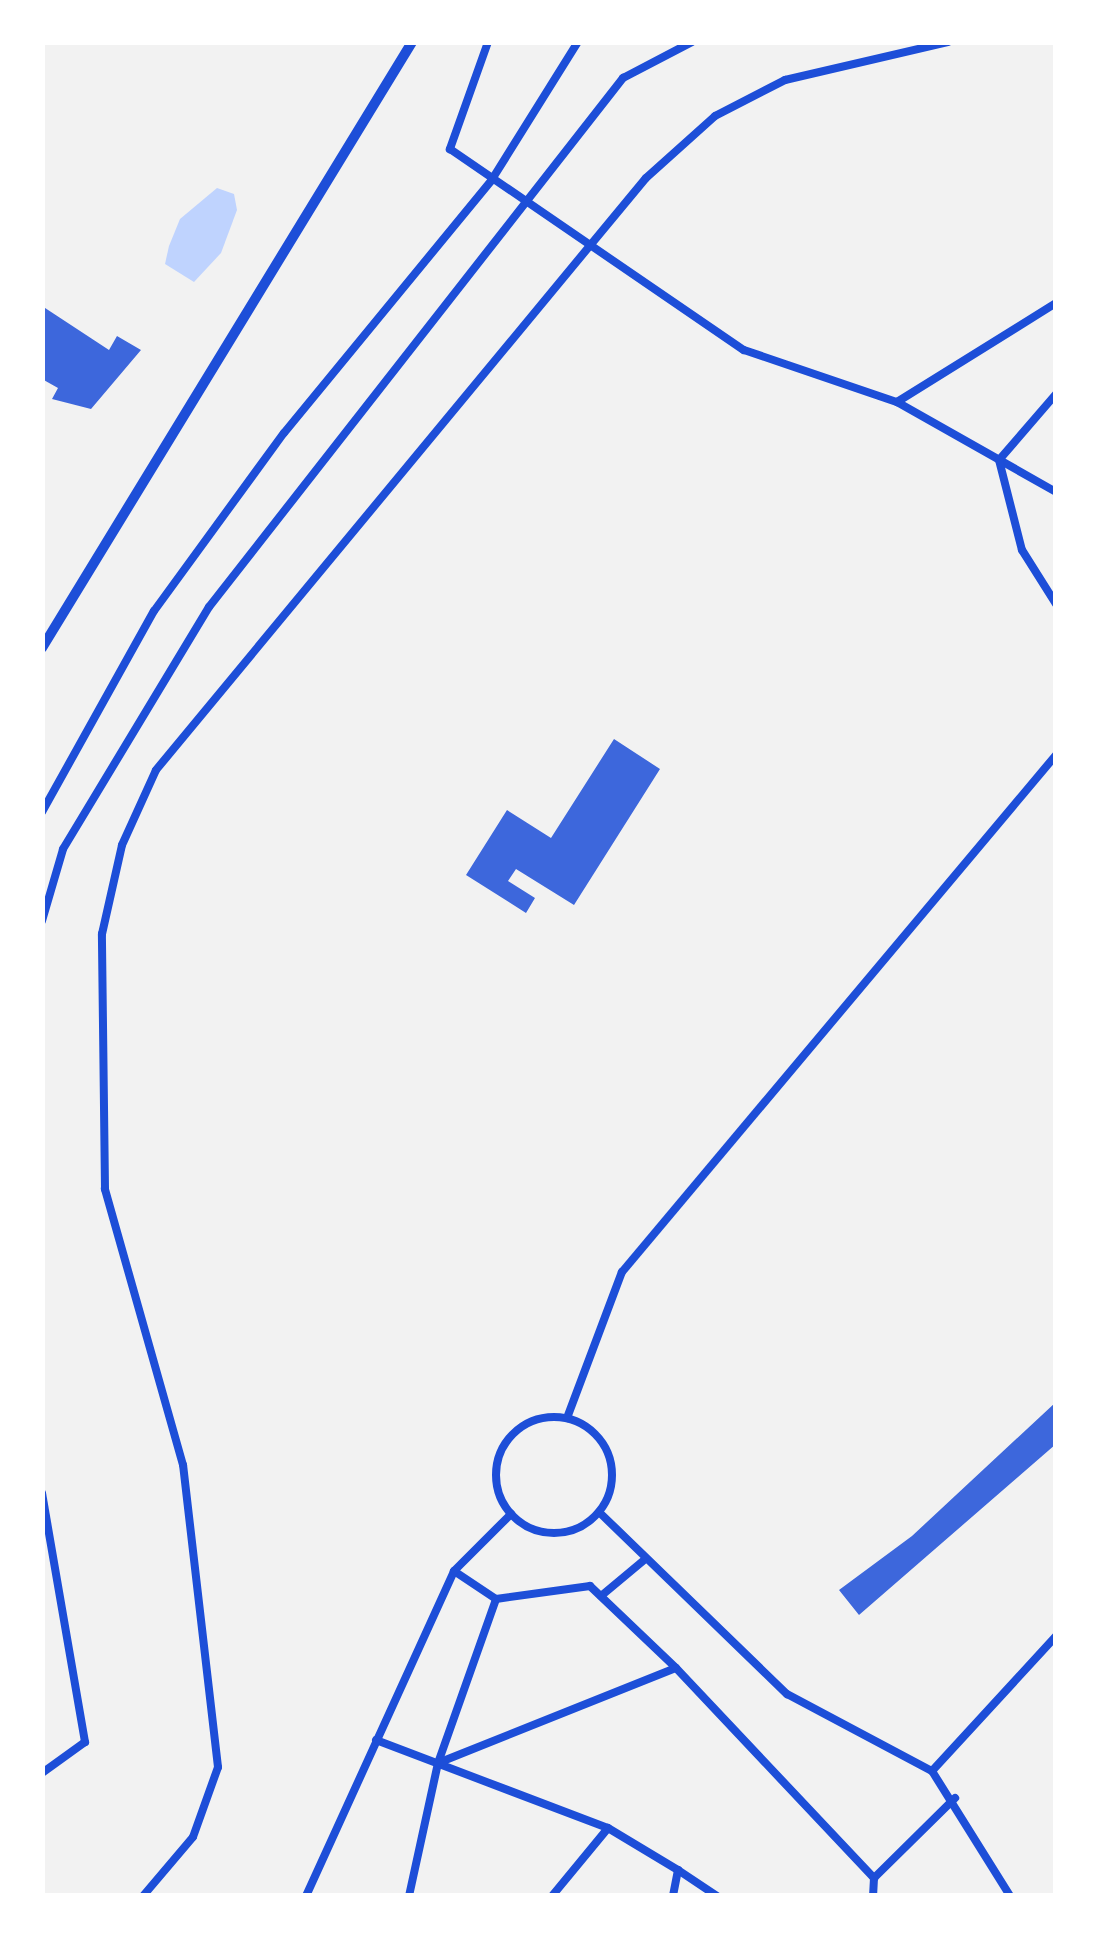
<!DOCTYPE html>
<html>
<head>
<meta charset="utf-8">
<style>
	body { margin:0 }
	#map { position:relative; width:1098px; height:1938px; overflow:hidden; background:#f2f2f2; font-family:Signika,sans-serif }
	div>[style] { position:absolute }
	.water>* { inset:0; background:#bfd3fe }
	.building>* { inset:0; background:#3d67dc }
	.service>* { height:8px; margin:-4px; padding:0 4px; transform-origin:4px; border-radius:4px; background:#1d4ed8 }
	.service>.ring { margin:-4px; padding:0; box-sizing:content-box; background:none; border:8px solid #1d4ed8; border-radius:50% }
	.minor>* { height:10px; margin:-5px; padding:0 5px; transform-origin:5px; border-radius:5px; background:#1d4ed8 }
	span { translate:-50% -50%; white-space:nowrap; text-align:center; line-height:1.15; -webkit-text-stroke:10px #fff; paint-order:stroke }
	.frame { position:absolute; inset:0; border:45px solid #fff; pointer-events:none }
</style>
</head>
<body>
<div id="map">
	<div class="water">
		<i style="clip-path:polygon(217px 188px,234px 194px,237px 210px,221px 253px,194px 282px,165px 264px,169px 246px,180px 219px)"></i>
	</div>
	<div class="building">
		<i style="clip-path:polygon(42px 306px,109px 350px,117px 336px,141px 350px,91px 409px,52px 399px,58px 388px,42px 379px)"></i>
		<i style="clip-path:polygon(614px 739px,660px 769px,574px 905px,516px 869px,508px 881px,535px 898px,526px 913px,466px 875px,507px 810px,551px 838px)"></i>
		<i style="clip-path:polygon(1056px 1402px,1056px 1444px,859px 1615px,839px 1590px,912px 1536px)"></i>
	</div>
	<div class="service">
		<i style="left:488px;top:42px;width:114px;rotate:109.6deg"></i>
		<i style="left:450px;top:149px;width:356px;rotate:34.4deg"></i>
		<i style="left:744px;top:350px;width:162px;rotate:18.8deg"></i>
		<i style="left:897px;top:402px;width:183px;rotate:29.5deg"></i>
		<i style="left:1056px;top:394px;width:87px;rotate:130.8deg"></i>
		<i style="left:999px;top:460px;width:93px;rotate:75.7deg"></i>
		<i style="left:1022px;top:550px;width:64px;rotate:57.8deg"></i>
		<i style="left:897px;top:402px;width:187px;rotate:-31.9deg"></i>
		<i style="left:42px;top:812px;width:230px;rotate:-60.9deg"></i>
		<i style="left:154px;top:611px;width:220px;rotate:-53.9deg"></i>
		<i style="left:284px;top:433px;width:326px;rotate:-50.6deg"></i>
		<i style="left:491px;top:181px;width:164px;rotate:-58deg"></i>
		<i style="left:42px;top:921px;width:75px;rotate:-73.7deg"></i>
		<i style="left:63px;top:849px;width:283px;rotate:-58.9deg"></i>
		<i style="left:209px;top:607px;width:672px;rotate:-51.95deg"></i>
		<i style="left:623px;top:78px;width:78px;rotate:-27.6deg"></i>
		<i class="ring" style="left:496px;top:1417px;width:108px;height:108px"></i>
		<i style="left:567px;top:1418px;width:156px;rotate:-69.4deg"></i>
		<i style="left:622px;top:1272px;width:675px;rotate:-49.99deg"></i>
		<i style="left:42px;top:1493px;width:253px;rotate:80.2deg"></i>
		<i style="left:85px;top:1742px;width:53px;rotate:144.2deg"></i>
		<i style="left:599px;top:1512px;width:262px;rotate:44.1deg"></i>
		<i style="left:787px;top:1694px;width:164px;rotate:28deg"></i>
		<i style="left:932px;top:1771px;width:147px;rotate:58deg"></i>
		<i style="left:454px;top:1571px;width:50px;rotate:33.7deg"></i>
		<i style="left:601px;top:1596px;width:55px;rotate:-39.8deg"></i>
		<i style="left:376px;top:1740px;width:248px;rotate:20.8deg"></i>
		<i style="left:438px;top:1763px;width:174px;rotate:-70.5deg"></i>
		<i style="left:496px;top:1599px;width:95px;rotate:-7.9deg"></i>
		<i style="left:590px;top:1586px;width:119px;rotate:43.6deg"></i>
		<i style="left:932px;top:1771px;width:183px;rotate:-47.4deg"></i>
		<i style="left:678px;top:1870px;width:47px;rotate:33.7deg"></i>
		<i style="left:874px;top:1878px;width:114px;rotate:-44.6deg"></i>
		<i style="left:143px;top:1896px;width:77px;rotate:-49.7deg"></i>
		<i style="left:193px;top:1837px;width:74px;rotate:-70.3deg"></i>
		<i style="left:218px;top:1767px;width:304px;rotate:-96.6deg"></i>
		<i style="left:183px;top:1465px;width:287px;rotate:-105.8deg"></i>
		<i style="left:105px;top:1189px;width:255px;rotate:-90.7deg"></i>
		<i style="left:102px;top:934px;width:91px;rotate:-77.3deg"></i>
		<i style="left:122px;top:845px;width:82px;rotate:-65.6deg"></i>
		<i style="left:156px;top:770px;width:768px;rotate:-50.39deg"></i>
		<i style="left:646px;top:178px;width:93px;rotate:-41.9deg"></i>
		<i style="left:715px;top:116px;width:79px;rotate:-27.2deg"></i>
		<i style="left:785px;top:80px;width:167px;rotate:-13.1deg"></i>
		<i style="left:306px;top:1896px;width:357px;rotate:-65.5deg"></i>
		<i style="left:454px;top:1571px;width:81px;rotate:-45deg"></i>
		<i style="left:409px;top:1896px;width:136px;rotate:-77.7deg"></i>
		<i style="left:438px;top:1763px;width:256px;rotate:-21.8deg"></i>
		<i style="left:676px;top:1668px;width:289px;rotate:46.7deg"></i>
		<i style="left:874px;top:1878px;width:18px;rotate:93deg"></i>
		<i style="left:552px;top:1896px;width:88px;rotate:-50.5deg"></i>
		<i style="left:608px;top:1828px;width:82px;rotate:31deg"></i>
		<i style="left:678px;top:1870px;width:26px;rotate:101deg"></i>
	</div>
	<div class="minor">
		<i style="left:42px;top:648px;width:710px;rotate:-58.59deg"></i>
	</div>
	<div class="frame"></div>
</div>
</body>
</html>
